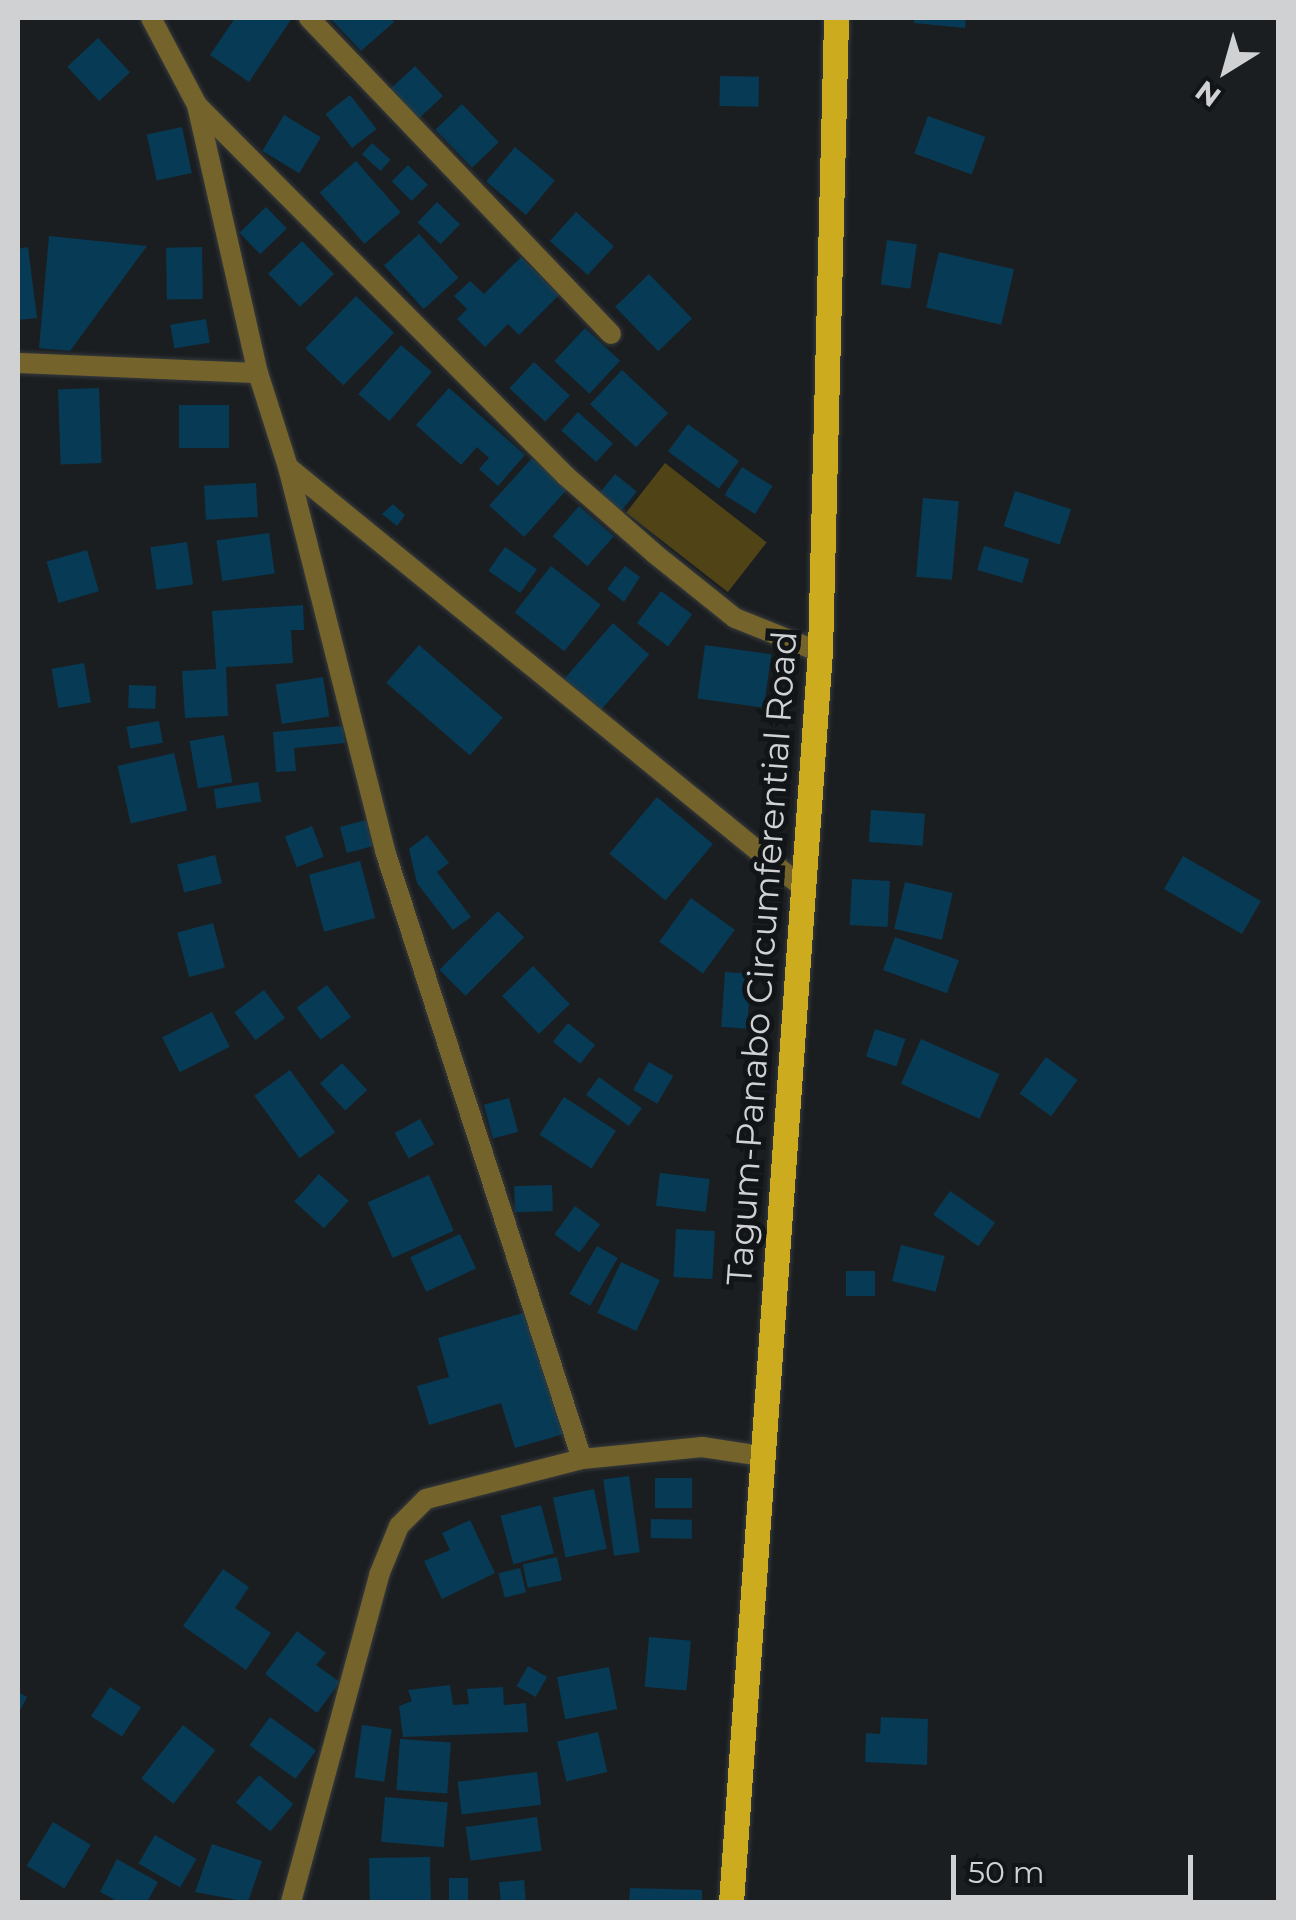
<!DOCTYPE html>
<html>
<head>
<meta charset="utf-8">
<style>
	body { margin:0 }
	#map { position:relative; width:1296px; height:1920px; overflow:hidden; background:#1b1e21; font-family:Montserrat,sans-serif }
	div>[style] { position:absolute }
	.green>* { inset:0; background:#504417; transform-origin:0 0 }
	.building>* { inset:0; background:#073a54; transform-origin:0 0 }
	.roads { filter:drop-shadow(0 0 2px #383b3d) drop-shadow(0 0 2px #383b3d) }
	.street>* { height:20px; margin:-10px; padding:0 10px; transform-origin:10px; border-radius:10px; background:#74642c }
	.primary>* { height:25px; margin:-12.5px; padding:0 12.5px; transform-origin:12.5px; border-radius:12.5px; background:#cdab1e }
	span { translate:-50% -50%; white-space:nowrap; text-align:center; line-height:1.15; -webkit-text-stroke:10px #121517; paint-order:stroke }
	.street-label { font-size:35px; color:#cfd1d3 }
	.frame { position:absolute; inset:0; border:20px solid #cfd1d3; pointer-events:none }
	.north { position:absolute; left:1176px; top:20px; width:100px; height:100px; -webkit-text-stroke:8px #121517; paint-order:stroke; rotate:217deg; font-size:28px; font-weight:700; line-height:40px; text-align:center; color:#cfd1d3 }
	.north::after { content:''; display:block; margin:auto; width:35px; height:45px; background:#cfd1d3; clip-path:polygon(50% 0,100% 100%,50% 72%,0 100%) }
	.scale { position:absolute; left:951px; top:1855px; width:242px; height:45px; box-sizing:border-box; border:5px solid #cfd1d3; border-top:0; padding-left:12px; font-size:30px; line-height:35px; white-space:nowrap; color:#cfd1d3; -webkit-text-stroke:8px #121517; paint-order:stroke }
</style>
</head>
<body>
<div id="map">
	<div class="green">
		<i style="left:665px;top:463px;width:129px;height:63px;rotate:38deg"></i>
	</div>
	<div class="building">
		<i style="clip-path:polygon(235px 18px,292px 18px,249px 82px,210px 55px)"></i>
		<i style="clip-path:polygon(330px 18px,390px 18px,394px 22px,361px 51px)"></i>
		<i style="clip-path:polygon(914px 18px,966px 18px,965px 28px,914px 23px)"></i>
		<i style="left:98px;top:38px;width:47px;height:42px;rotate:47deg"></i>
		<i style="left:415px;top:66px;width:41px;height:39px;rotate:47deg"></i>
		<i style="left:720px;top:76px;width:39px;height:30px;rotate:1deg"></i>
		<i style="left:350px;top:95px;width:43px;height:31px;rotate:52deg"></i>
		<i style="left:462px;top:104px;width:53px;height:37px;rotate:46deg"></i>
		<i style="left:284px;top:115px;width:43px;height:42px;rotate:31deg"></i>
		<i style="left:928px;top:116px;width:61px;height:40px;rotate:20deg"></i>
		<i style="left:182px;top:127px;width:47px;height:36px;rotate:78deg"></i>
		<i style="left:372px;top:143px;width:25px;height:15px;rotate:42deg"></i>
		<i style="left:515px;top:147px;width:52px;height:45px;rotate:40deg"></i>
		<i style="left:356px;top:161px;width:68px;height:48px;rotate:49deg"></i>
		<i style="left:408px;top:165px;width:28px;height:23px;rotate:45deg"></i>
		<i style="left:437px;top:202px;width:32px;height:28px;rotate:44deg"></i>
		<i style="left:266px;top:207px;width:30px;height:37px;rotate:46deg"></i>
		<i style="left:576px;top:212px;width:51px;height:39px;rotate:42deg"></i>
		<i style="left:419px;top:234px;width:59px;height:47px;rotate:48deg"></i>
		<i style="clip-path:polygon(49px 236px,147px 246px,70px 351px,39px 348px)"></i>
		<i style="left:887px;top:240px;width:30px;height:45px;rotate:8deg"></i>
		<i style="left:302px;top:241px;width:46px;height:47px;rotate:46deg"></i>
		<i style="clip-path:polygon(28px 247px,37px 318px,18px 320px,18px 249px)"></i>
		<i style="left:202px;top:247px;width:52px;height:36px;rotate:89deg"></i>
		<i style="left:939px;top:252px;width:77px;height:57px;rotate:13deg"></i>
		<i style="clip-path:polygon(521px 257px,559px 295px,519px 335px,508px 324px,485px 347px,457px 319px,467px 309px,454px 296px,470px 281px,484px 294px)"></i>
		<i style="left:649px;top:274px;width:62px;height:47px;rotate:46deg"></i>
		<i style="left:356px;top:296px;width:53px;height:73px;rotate:44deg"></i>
		<i style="left:206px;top:319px;width:24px;height:36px;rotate:81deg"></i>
		<i style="left:585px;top:328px;width:48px;height:45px;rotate:43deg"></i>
		<i style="left:401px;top:345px;width:41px;height:65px;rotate:41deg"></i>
		<i style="left:534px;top:362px;width:49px;height:36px;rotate:43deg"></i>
		<i style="left:622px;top:370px;width:63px;height:47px;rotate:43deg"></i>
		<i style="left:99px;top:388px;width:75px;height:41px;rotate:88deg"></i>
		<i style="clip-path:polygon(449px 388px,525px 455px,498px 486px,479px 469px,489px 458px,477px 447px,461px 465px,416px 425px)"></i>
		<i style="left:179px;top:405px;width:50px;height:43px"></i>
		<i style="left:578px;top:412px;width:47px;height:25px;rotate:42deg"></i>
		<i style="left:688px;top:424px;width:63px;height:34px;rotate:36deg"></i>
		<i style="left:532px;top:458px;width:47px;height:64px;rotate:42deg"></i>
		<i style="left:742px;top:467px;width:36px;height:33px;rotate:32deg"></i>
		<i style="left:615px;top:474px;width:28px;height:28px;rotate:39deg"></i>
		<i style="left:256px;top:483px;width:34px;height:52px;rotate:87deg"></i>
		<i style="left:1015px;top:491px;width:59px;height:37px;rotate:18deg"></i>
		<i style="left:923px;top:498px;width:36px;height:79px;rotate:5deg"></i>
		<i style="clip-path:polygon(393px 504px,405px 515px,397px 526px,382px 514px)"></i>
		<i style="left:579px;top:506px;width:46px;height:40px;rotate:41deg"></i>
		<i style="left:269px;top:533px;width:41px;height:53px;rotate:82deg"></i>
		<i style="left:187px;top:542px;width:43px;height:37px;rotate:82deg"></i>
		<i style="left:984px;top:546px;width:47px;height:25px;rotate:16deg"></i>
		<i style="left:505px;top:547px;width:39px;height:29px;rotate:35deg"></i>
		<i style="left:87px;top:550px;width:43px;height:42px;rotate:74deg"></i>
		<i style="left:551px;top:566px;width:63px;height:59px;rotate:38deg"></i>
		<i style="clip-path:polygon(625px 566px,640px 577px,624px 602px,607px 589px)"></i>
		<i style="left:661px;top:591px;width:39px;height:40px;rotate:37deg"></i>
		<i style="clip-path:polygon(303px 605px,304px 630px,291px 630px,293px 663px,226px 667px,228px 716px,185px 718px,182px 671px,216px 669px,212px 611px)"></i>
		<i style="left:613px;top:623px;width:48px;height:79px;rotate:41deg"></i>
		<i style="left:419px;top:645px;width:111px;height:50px;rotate:41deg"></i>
		<i style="left:705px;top:645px;width:67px;height:54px;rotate:8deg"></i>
		<i style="left:84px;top:663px;width:40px;height:33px;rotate:80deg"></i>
		<i style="left:323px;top:677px;width:40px;height:48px;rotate:81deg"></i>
		<i style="left:129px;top:685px;width:27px;height:23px;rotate:2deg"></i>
		<i style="left:159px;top:721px;width:22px;height:33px;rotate:80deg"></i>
		<i style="clip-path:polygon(343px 726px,345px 743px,294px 748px,296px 771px,276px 772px,273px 732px)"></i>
		<i style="left:224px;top:735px;width:48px;height:35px;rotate:80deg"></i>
		<i style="left:174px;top:753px;width:59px;height:58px;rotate:77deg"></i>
		<i style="left:258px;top:782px;width:20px;height:45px;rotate:81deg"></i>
		<i style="left:657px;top:797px;width:73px;height:74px;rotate:40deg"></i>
		<i style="left:871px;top:810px;width:54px;height:32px;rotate:4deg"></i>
		<i style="left:366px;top:820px;width:27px;height:27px;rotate:75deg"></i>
		<i style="left:312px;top:826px;width:33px;height:29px;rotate:69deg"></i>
		<i style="clip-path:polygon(427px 835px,449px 863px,437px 872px,471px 917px,453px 930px,417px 883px,409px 849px)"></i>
		<i style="left:215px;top:855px;width:29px;height:39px;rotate:76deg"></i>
		<i style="left:1183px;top:856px;width:90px;height:38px;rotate:30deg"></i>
		<i style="left:360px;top:861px;width:59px;height:53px;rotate:75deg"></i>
		<i style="left:852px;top:879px;width:38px;height:46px;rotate:3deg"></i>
		<i style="left:905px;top:882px;width:49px;height:48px;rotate:13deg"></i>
		<i style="left:691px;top:898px;width:54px;height:54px;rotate:36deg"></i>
		<i style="left:498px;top:911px;width:37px;height:83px;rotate:45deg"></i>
		<i style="left:213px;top:923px;width:46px;height:37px;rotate:75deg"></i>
		<i style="left:895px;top:937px;width:68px;height:35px;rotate:20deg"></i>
		<i style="left:533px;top:966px;width:53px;height:43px;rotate:46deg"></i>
		<i style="left:725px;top:972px;width:26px;height:55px;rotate:4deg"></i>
		<i style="left:327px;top:985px;width:40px;height:38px;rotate:53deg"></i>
		<i style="left:264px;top:990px;width:35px;height:37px;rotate:53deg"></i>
		<i style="left:212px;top:1012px;width:39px;height:56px;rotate:63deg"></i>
		<i style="left:568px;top:1023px;width:35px;height:24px;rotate:39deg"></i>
		<i style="left:875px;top:1029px;width:32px;height:29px;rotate:18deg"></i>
		<i style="left:921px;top:1039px;width:86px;height:49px;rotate:24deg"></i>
		<i style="left:1046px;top:1057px;width:39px;height:45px;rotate:36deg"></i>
		<i style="left:649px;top:1062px;width:28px;height:32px;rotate:30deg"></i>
		<i style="left:342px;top:1063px;width:37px;height:30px;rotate:47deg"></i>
		<i style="left:290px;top:1070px;width:77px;height:44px;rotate:54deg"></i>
		<i style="left:599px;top:1077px;width:53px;height:22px;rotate:36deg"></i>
		<i style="left:564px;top:1097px;width:62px;height:45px;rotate:33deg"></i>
		<i style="left:509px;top:1098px;width:35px;height:26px;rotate:75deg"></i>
		<i style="left:420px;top:1119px;width:29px;height:29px;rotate:61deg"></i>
		<i style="left:660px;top:1173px;width:50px;height:33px;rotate:7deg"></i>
		<i style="left:319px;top:1174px;width:40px;height:37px;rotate:42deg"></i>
		<i style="left:429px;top:1175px;width:61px;height:67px;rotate:66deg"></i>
		<i style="left:552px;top:1185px;width:26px;height:38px;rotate:88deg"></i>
		<i style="left:950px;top:1191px;width:55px;height:29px;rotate:35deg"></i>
		<i style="left:575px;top:1206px;width:31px;height:35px;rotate:36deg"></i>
		<i style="left:676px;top:1229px;width:39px;height:48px;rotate:3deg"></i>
		<i style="left:460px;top:1234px;width:38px;height:55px;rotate:65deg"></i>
		<i style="left:901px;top:1245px;width:45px;height:37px;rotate:14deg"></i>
		<i style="left:597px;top:1246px;width:24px;height:55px;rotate:30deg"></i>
		<i style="left:621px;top:1262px;width:43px;height:56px;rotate:25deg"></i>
		<i style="left:846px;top:1271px;width:29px;height:25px"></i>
		<i style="clip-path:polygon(526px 1312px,564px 1434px,515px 1448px,501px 1403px,429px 1425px,417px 1386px,449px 1377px,438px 1338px)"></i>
		<i style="left:629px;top:1476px;width:77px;height:26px;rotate:82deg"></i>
		<i style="left:655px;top:1478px;width:37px;height:30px"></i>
		<i style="left:594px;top:1489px;width:61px;height:42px;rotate:78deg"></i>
		<i style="left:541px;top:1505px;width:50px;height:42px;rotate:75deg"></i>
		<i style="left:651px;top:1519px;width:41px;height:19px;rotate:1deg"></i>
		<i style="clip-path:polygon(470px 1520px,495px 1573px,442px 1599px,424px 1561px,450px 1550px,442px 1533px)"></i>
		<i style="left:557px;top:1557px;width:24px;height:35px;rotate:78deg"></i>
		<i style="left:520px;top:1568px;width:25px;height:22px;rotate:76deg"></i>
		<i style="clip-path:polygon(223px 1569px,249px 1587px,235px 1608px,271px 1633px,246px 1670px,183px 1626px)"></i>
		<i style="clip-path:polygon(297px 1631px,326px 1653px,316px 1665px,340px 1682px,317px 1713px,265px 1674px)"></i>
		<i style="left:649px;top:1637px;width:42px;height:50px;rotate:5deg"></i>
		<i style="left:528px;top:1666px;width:22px;height:23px;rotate:30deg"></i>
		<i style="left:609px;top:1667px;width:43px;height:53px;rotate:79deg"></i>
		<i style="clip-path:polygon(450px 1685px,453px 1705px,469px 1704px,467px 1689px,503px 1687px,504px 1705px,526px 1703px,528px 1732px,403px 1737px,399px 1706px,412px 1701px,408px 1690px)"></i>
		<i style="left:110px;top:1687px;width:37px;height:35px;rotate:33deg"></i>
		<i style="clip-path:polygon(18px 1692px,27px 1697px,18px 1714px)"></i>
		<i style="left:270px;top:1717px;width:57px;height:35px;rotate:36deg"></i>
		<i style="clip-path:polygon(881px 1717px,928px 1719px,927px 1765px,865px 1762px,866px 1733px,880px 1734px)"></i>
		<i style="left:183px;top:1725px;width:41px;height:68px;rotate:38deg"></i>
		<i style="left:362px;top:1725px;width:30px;height:53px;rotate:8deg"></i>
		<i style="left:598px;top:1732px;width:41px;height:42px;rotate:77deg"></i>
		<i style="left:400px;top:1739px;width:51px;height:51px;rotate:4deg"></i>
		<i style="left:537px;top:1772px;width:33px;height:80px;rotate:83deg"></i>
		<i style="left:259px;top:1775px;width:45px;height:36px;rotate:40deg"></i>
		<i style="left:385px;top:1797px;width:63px;height:45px;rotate:5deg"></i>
		<i style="left:537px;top:1817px;width:34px;height:72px;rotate:82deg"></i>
		<i style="left:53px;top:1822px;width:44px;height:51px;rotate:31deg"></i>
		<i style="left:155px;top:1835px;width:48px;height:33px;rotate:30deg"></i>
		<i style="clip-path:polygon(212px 1844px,262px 1861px,248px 1902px,195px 1892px)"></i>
		<i style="left:430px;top:1857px;width:45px;height:61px;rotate:89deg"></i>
		<i style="clip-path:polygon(117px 1859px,158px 1882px,147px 1902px,119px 1902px,100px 1892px)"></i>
		<i style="left:449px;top:1878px;width:19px;height:24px"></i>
		<i style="left:524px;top:1880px;width:22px;height:25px;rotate:85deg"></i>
		<i style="clip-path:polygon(630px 1888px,702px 1890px,702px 1902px,629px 1902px)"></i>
	</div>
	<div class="roads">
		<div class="street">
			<i style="left:151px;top:18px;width:98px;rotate:62.1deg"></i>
			<i style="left:197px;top:105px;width:275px;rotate:77.2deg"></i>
			<i style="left:258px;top:373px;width:99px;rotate:72.3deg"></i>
			<i style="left:288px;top:467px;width:396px;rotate:75.8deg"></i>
			<i style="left:385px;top:851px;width:639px;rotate:72.05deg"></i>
			<i style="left:309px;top:18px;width:437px;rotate:46.3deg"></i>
			<i style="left:198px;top:106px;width:522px;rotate:45.16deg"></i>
			<i style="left:566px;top:476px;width:118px;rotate:41.2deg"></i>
			<i style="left:655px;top:554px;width:102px;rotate:38.7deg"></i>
			<i style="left:735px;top:618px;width:92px;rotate:21.8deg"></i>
			<i style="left:18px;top:363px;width:240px;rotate:2.4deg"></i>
			<i style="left:288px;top:467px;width:662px;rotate:39.24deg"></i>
			<i style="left:291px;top:1902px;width:339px;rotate:-74.9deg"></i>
			<i style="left:379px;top:1575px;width:53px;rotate:-67.8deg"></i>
			<i style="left:399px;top:1526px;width:38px;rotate:-45deg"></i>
			<i style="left:426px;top:1499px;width:161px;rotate:-14.4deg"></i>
			<i style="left:582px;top:1459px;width:121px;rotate:-5.7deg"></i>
			<i style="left:702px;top:1447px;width:61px;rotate:8.5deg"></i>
		</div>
		<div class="primary">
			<i style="left:731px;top:1902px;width:1253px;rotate:-85.93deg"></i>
			<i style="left:820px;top:652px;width:634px;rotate:-88.55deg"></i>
		</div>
	</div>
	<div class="street-label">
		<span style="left:762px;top:958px;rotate:-86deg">Tagum-Panabo Circumferential Road</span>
	</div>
	<div class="frame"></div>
	<div class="north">N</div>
	<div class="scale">50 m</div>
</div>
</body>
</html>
